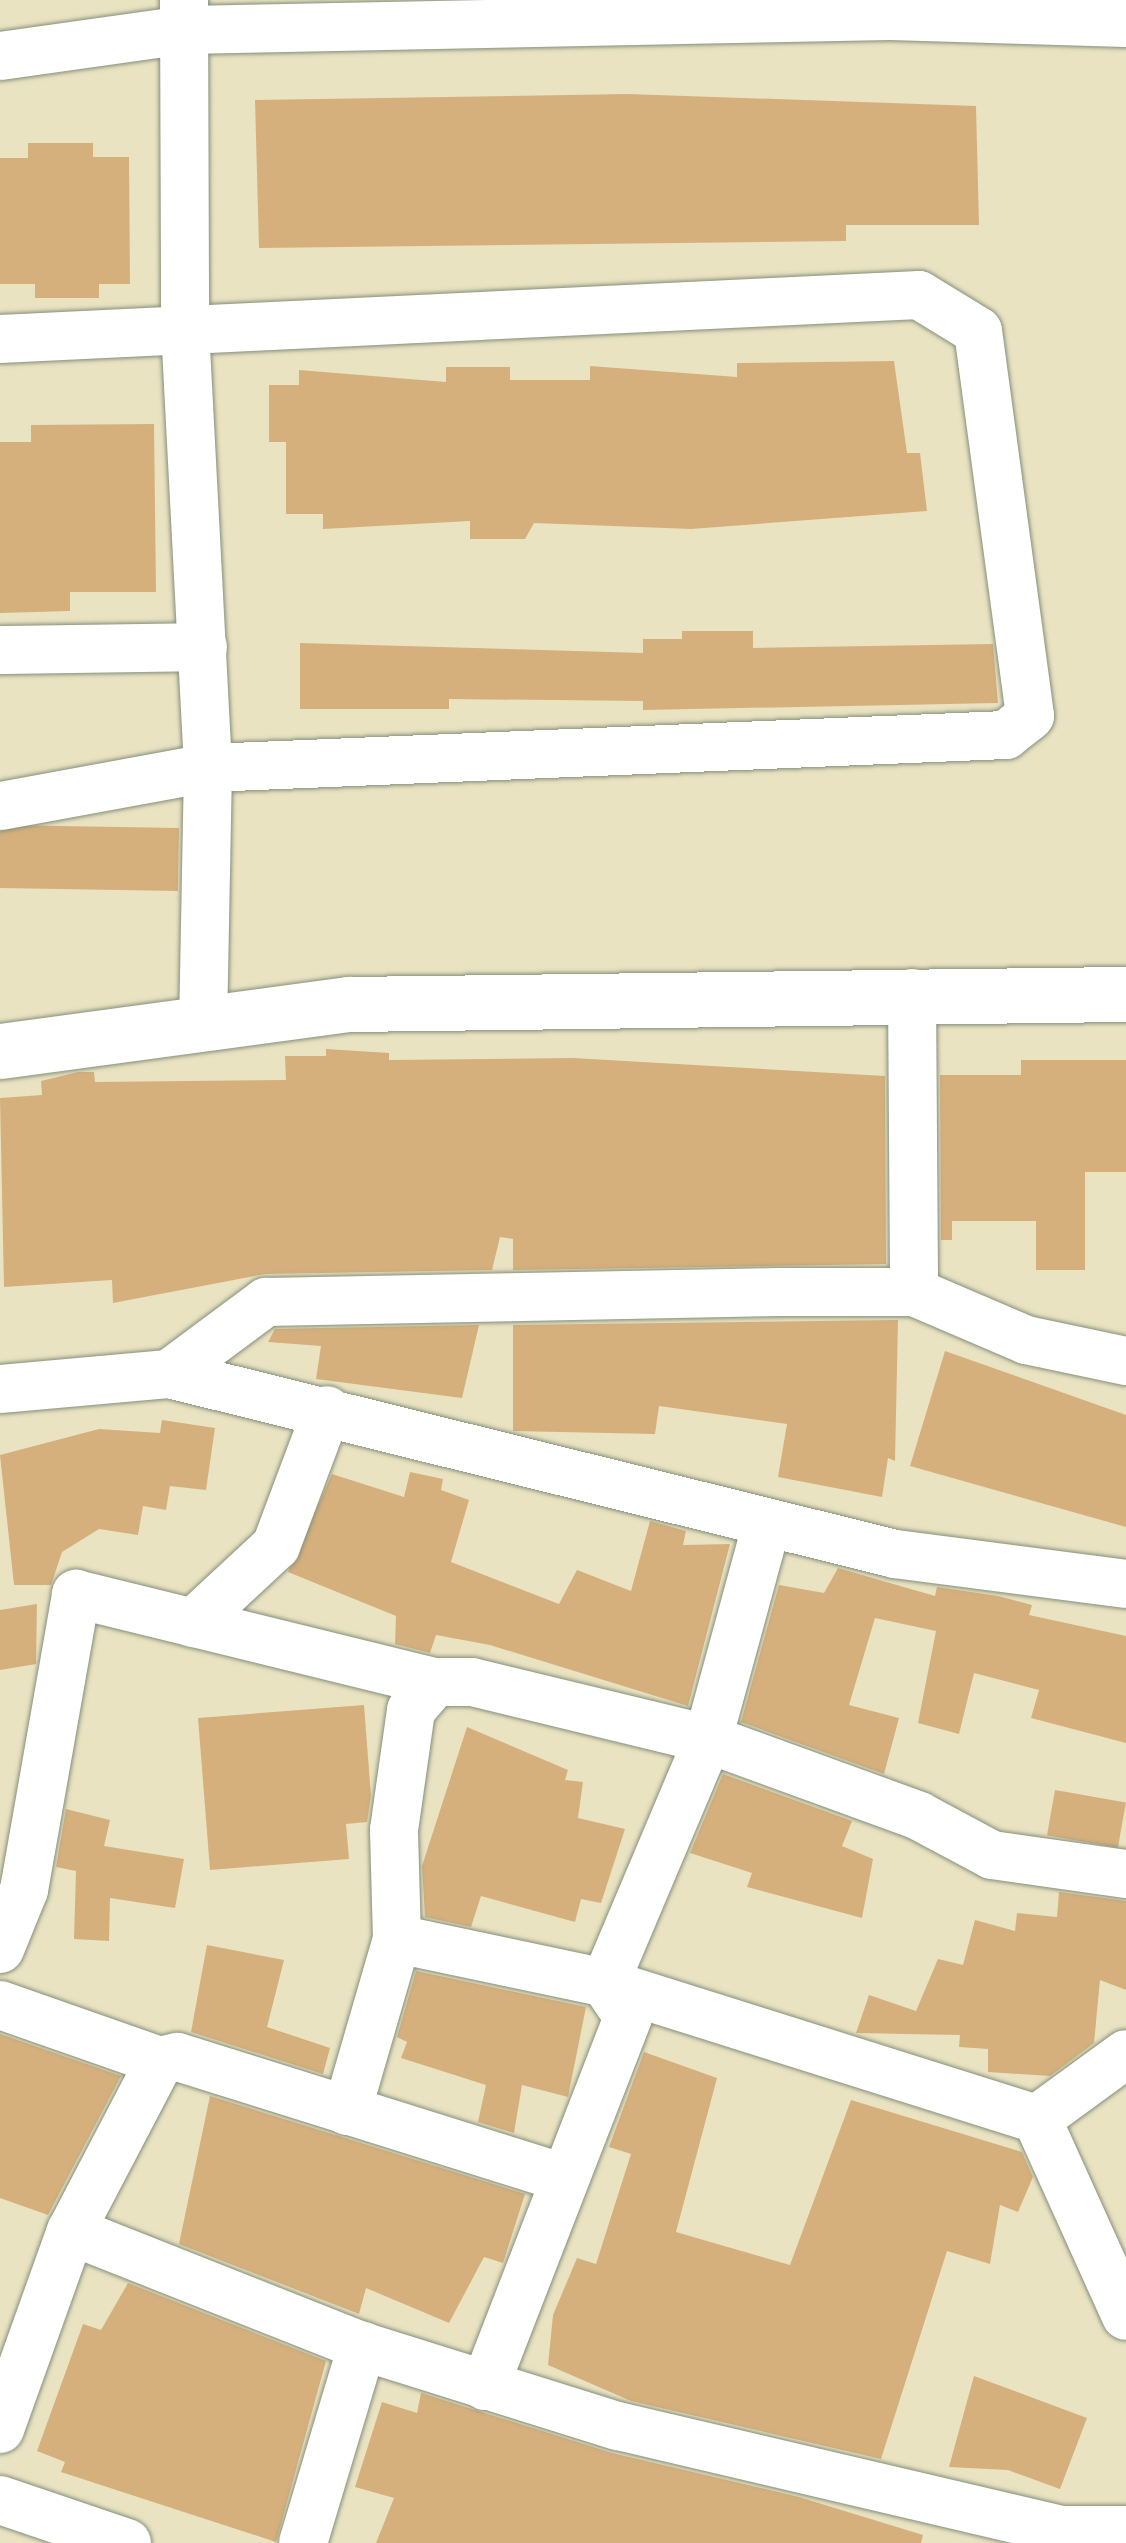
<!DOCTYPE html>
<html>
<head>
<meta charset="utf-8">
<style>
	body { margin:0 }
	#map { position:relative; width:1126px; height:2543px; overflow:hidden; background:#eae3c2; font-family:"Gochi Hand",sans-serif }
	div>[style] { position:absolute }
	.building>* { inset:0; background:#d5b07d; transform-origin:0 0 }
	.roads { filter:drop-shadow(0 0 2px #84907b) drop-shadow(0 0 2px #84907b) }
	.minor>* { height:48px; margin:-24px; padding:0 24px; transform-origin:24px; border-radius:24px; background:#fff }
	.tertiary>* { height:55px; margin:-27.5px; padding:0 27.5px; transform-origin:27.5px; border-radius:27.5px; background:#fff }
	span { translate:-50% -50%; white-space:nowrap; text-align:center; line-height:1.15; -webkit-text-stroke:8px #fcf5e5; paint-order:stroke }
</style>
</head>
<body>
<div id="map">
	<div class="building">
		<i style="clip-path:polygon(628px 94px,976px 106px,979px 225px,846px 225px,846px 241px,259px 248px,255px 100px)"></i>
		<i style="clip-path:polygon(28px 143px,93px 143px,93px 157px,129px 157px,130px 284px,99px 284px,99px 298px,35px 298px,35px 284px,0 284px,0 158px,28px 158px)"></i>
		<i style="clip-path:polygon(894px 361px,907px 453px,920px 453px,927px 511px,691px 529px,534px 523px,525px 539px,470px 539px,470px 521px,323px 529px,323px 514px,286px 514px,286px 442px,269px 442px,269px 385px,299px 385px,299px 370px,446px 382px,446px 367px,510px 367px,510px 380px,590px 380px,590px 366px,737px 377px,737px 363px)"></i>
		<i style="clip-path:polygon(154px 424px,156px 592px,70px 592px,70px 611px,0 613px,0 442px,31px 442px,31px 425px)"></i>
		<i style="clip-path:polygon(682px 631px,753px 631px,753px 648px,993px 644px,998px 703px,643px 710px,643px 701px,449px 699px,449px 709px,300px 709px,300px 643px,643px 653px,643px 639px,682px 639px)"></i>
		<i style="left:179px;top:828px;width:63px;height:181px;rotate:91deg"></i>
		<i style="clip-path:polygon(326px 1049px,389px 1053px,389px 1060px,573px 1058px,885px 1076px,886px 1264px,513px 1270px,513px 1239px,500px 1237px,492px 1270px,265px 1274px,113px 1303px,112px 1280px,4px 1287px,0 1098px,42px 1095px,41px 1081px,78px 1072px,94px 1072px,95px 1082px,286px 1080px,285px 1056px,326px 1056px)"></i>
		<i style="clip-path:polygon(1021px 1060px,1126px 1060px,1126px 1172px,1085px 1172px,1085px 1270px,1036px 1270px,1036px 1221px,952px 1221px,952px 1240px,941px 1240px,940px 1075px,1021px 1075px)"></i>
		<i style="clip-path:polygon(898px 1320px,895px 1461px,888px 1458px,882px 1497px,778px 1477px,787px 1424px,659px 1406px,655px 1434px,513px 1431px,513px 1325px)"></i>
		<i style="clip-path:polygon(479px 1325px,462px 1398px,316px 1379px,321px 1346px,268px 1342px,275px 1329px)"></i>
		<i style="clip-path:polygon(945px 1351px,1126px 1415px,1126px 1527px,910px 1466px)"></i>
		<i style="clip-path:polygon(162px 1420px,215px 1428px,206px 1490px,170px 1486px,166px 1510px,143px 1506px,138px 1535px,99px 1529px,62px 1552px,51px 1585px,14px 1585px,0 1455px,99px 1429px,160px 1433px)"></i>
		<i style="clip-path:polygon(410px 1472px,443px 1479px,441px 1490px,469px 1500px,451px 1562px,559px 1604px,577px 1570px,631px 1591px,650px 1521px,686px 1531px,683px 1545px,730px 1544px,688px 1706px,490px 1645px,436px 1635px,430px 1653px,395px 1644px,396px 1616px,288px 1572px,332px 1474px,404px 1497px)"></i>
		<i style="clip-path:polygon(838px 1568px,935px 1596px,937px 1587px,998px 1596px,1032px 1605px,1029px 1615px,1126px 1636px,1126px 1743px,1031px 1718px,1039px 1690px,974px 1673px,959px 1734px,918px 1723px,936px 1631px,875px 1618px,849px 1705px,899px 1718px,884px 1774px,741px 1722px,779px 1585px,824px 1593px)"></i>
		<i style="clip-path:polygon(37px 1604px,36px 1664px,0 1670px,0 1610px)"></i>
		<i style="clip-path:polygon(364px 1705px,371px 1796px,367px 1822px,346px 1824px,349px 1859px,210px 1870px,198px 1718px)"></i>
		<i style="clip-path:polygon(467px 1727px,568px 1770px,565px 1780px,583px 1782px,578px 1818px,625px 1829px,601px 1903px,581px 1899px,575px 1922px,481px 1896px,471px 1927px,425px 1917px,422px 1866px)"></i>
		<i style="clip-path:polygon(723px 1774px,852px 1821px,842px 1846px,873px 1859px,862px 1918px,747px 1887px,752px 1873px,690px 1853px)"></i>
		<i style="left:1055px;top:1790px;width:72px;height:46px;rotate:10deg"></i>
		<i style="clip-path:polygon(66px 1809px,110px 1820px,104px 1846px,184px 1859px,175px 1908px,110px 1898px,109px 1941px,74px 1939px,76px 1871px,56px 1867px)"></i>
		<i style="clip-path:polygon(1059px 1892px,1126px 1901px,1126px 1990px,1100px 1980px,1094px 2043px,1050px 2076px,988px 2072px,988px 2049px,959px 2047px,960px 2035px,856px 2033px,869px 1995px,916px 2011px,938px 1959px,963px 1965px,975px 1920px,1015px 1931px,1017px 1913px,1057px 1917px)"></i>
		<i style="clip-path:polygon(207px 1945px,284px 1960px,267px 2027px,330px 2048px,323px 2074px,191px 2032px)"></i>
		<i style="clip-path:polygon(416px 1971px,586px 2007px,568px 2097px,522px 2085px,514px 2133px,478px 2122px,486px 2085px,401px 2058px,407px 2042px,397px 2037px)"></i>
		<i style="clip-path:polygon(0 2034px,121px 2076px,48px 2215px,0 2198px)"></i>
		<i style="clip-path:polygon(644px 2052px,717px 2078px,676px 2232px,790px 2265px,851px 2100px,1022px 2152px,1033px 2177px,1018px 2212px,1000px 2205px,990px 2264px,947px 2251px,881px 2459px,631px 2401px,548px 2365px,553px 2315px,577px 2258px,596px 2264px,631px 2154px,609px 2147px)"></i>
		<i style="clip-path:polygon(210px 2096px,525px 2194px,503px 2263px,484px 2257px,449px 2323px,366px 2288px,359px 2314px,179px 2244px)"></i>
		<i style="clip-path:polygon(128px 2283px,326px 2361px,276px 2542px,61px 2472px,65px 2462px,37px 2451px,83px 2324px,101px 2330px)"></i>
		<i style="clip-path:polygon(974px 2376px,1087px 2418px,1060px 2489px,1008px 2470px,949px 2467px)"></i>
		<i style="clip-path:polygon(421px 2393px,612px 2453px,799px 2497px,923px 2535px,921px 2543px,376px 2543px,394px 2498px,355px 2487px,382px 2402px,417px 2413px)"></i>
	</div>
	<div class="roads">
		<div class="minor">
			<i style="left:184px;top:0;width:328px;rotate:89.8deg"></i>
			<i style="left:185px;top:328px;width:441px;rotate:87deg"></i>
			<i style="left:208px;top:768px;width:253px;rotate:91.1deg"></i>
			<i style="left:0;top:56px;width:188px;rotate:-8deg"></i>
			<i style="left:186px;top:30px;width:704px;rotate:-1.14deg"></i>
			<i style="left:890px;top:16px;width:236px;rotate:1.7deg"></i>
			<i style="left:0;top:339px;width:920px;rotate:-2.74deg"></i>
			<i style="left:919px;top:295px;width:69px;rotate:31.4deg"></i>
			<i style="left:978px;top:331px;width:388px;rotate:82.3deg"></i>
			<i style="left:1030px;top:716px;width:31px;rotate:142deg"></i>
			<i style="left:1006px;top:735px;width:799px;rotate:177.63deg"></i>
			<i style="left:208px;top:768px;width:211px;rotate:169.6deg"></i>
			<i style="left:0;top:650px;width:203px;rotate:-0.8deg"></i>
			<i style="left:912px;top:993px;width:299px;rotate:89.6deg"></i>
			<i style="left:169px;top:1374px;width:121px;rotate:-36.6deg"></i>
			<i style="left:266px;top:1302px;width:514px;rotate:-1.11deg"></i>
			<i style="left:780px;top:1292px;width:134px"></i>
			<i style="left:914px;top:1292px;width:122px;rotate:23.2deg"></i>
			<i style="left:1026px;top:1340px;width:102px;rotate:11.9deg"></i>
			<i style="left:0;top:1389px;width:170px;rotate:-5.1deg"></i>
			<i style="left:169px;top:1374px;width:748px;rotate:13.92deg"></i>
			<i style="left:895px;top:1554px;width:233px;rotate:7.4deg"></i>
			<i style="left:193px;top:1623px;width:113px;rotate:-42.9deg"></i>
			<i style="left:276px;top:1546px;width:145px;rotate:-69.4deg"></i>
			<i style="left:397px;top:1939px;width:213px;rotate:11.9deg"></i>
			<i style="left:605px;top:1983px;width:453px;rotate:17.5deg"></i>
			<i style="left:1037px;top:2119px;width:216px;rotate:65.7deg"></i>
			<i style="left:0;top:1949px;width:64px;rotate:-67.9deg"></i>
			<i style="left:24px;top:1890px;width:301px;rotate:-80deg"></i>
			<i style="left:76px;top:1594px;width:370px;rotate:13.8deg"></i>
			<i style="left:0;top:2005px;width:170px;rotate:19.3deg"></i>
			<i style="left:347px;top:2111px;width:179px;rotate:-73.8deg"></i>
			<i style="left:397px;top:1939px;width:109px;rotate:-91.6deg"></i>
			<i style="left:394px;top:1830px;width:121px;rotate:-81.9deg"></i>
			<i style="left:411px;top:1710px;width:37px;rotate:-49deg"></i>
			<i style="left:435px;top:1682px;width:37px"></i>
			<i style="left:472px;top:1682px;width:243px;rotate:13.6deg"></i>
			<i style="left:708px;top:1739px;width:225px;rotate:20deg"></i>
			<i style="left:919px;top:1816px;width:83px;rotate:28.1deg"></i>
			<i style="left:992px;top:1855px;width:135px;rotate:8.1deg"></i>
			<i style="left:1037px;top:2119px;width:110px;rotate:-36.1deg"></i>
			<i style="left:71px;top:2231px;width:313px;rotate:21.6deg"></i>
			<i style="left:362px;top:2346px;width:268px;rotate:17.4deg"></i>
			<i style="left:618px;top:2426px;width:456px;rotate:13.2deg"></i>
			<i style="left:1062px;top:2530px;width:64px"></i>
			<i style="left:485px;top:2386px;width:396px;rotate:-68.8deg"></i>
			<i style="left:628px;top:2017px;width:41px;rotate:-124.1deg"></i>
			<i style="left:605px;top:1983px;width:265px;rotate:-67.1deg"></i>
			<i style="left:708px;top:1739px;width:224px;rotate:-74.7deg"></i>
			<i style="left:0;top:2429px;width:210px;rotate:-70.3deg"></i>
			<i style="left:71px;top:2231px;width:192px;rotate:-62.4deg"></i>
			<i style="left:160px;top:2061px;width:18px;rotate:-13deg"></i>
			<i style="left:178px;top:2057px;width:405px;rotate:17.4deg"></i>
			<i style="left:0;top:2500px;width:134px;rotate:18.7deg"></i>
			<i style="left:303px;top:2543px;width:206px;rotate:-73.3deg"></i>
		</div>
		<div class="tertiary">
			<i style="left:0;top:1051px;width:352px;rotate:-7.7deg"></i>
			<i style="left:349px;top:1004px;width:777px;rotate:-0.74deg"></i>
		</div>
	</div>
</div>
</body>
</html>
